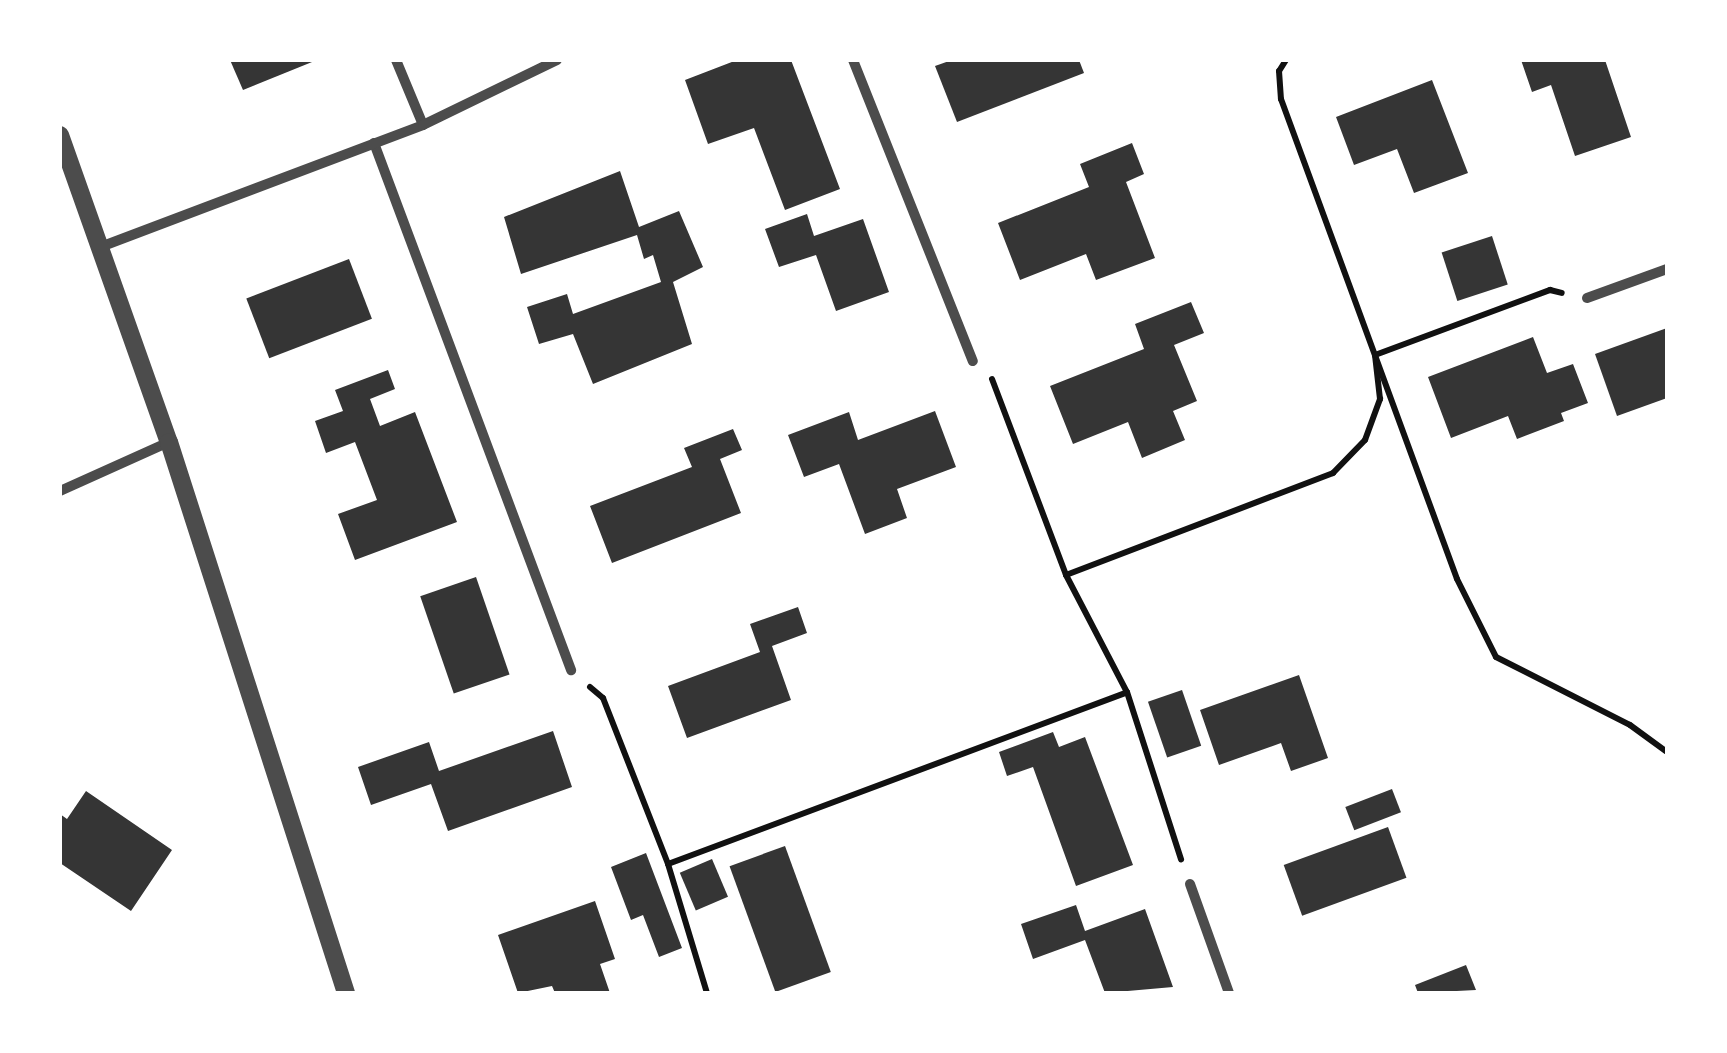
<!DOCTYPE html>
<html>
<head>
<meta charset="utf-8">
<style>
	body { margin:0 }
	#map { position:relative; width:1727px; height:1053px; overflow:hidden; background:#fff; font-family:"Alegreya Sans",sans-serif }
	div>[style] { position:absolute }
	.building>* { inset:0; background:#353535; transform-origin:0 0 }
	.path>* { height:6px; margin:-3px; padding:0 3px; transform-origin:3px; border-radius:3px; background:#111 }
	.minor>* { height:10px; margin:-5px; padding:0 5px; transform-origin:5px; border-radius:5px; background:#4c4c4c }
	.tertiary>* { height:18px; margin:-9px; padding:0 9px; transform-origin:9px; border-radius:9px; background:#4c4c4c }
	span { translate:-50% -50%; white-space:nowrap; text-align:center; line-height:1.15; -webkit-text-stroke:8px #fff; paint-order:stroke }
	.frame { position:absolute; inset:0; border:62px solid #fff; pointer-events:none }
</style>
</head>
<body>
<div id="map">
	<div class="building">
		<i style="clip-path:polygon(230px 60px,317px 60px,243px 90px)"></i>
		<i style="clip-path:polygon(737px 60px,791px 60px,840px 189px,785px 210px,754px 128px,708px 144px,685px 80px)"></i>
		<i style="clip-path:polygon(952px 60px,1079px 60px,1084px 73px,957px 122px,935px 66px)"></i>
		<i style="clip-path:polygon(1521px 60px,1605px 60px,1631px 137px,1575px 156px,1551px 85px,1532px 92px)"></i>
		<i style="clip-path:polygon(1432px 80px,1468px 173px,1414px 193px,1397px 149px,1354px 165px,1336px 117px)"></i>
		<i style="clip-path:polygon(1132px 143px,1144px 174px,1126px 182px,1155px 258px,1096px 280px,1086px 254px,1020px 280px,998px 223px,1089px 187px,1080px 164px)"></i>
		<i style="clip-path:polygon(620px 171px,639px 227px,679px 211px,703px 267px,673px 282px,692px 344px,593px 384px,573px 334px,539px 344px,527px 307px,567px 294px,573px 314px,661px 282px,653px 255px,644px 259px,637px 235px,521px 274px,504px 217px)"></i>
		<i style="clip-path:polygon(807px 214px,814px 236px,863px 219px,889px 292px,836px 311px,816px 255px,779px 267px,765px 229px)"></i>
		<i style="left:1492px;top:236px;width:51px;height:53px;rotate:72deg"></i>
		<i style="left:349px;top:259px;width:64px;height:110px;rotate:69deg"></i>
		<i style="clip-path:polygon(1191px 302px,1204px 333px,1174px 345px,1197px 401px,1173px 411px,1185px 440px,1142px 458px,1128px 422px,1073px 444px,1050px 386px,1144px 349px,1135px 324px)"></i>
		<i style="clip-path:polygon(1667px 328px,1667px 398px,1617px 416px,1595px 354px)"></i>
		<i style="clip-path:polygon(1533px 337px,1547px 373px,1573px 364px,1588px 403px,1561px 413px,1564px 421px,1517px 439px,1508px 416px,1451px 438px,1428px 377px)"></i>
		<i style="clip-path:polygon(388px 370px,395px 389px,370px 399px,380px 426px,415px 412px,457px 522px,355px 560px,338px 514px,377px 500px,355px 442px,326px 453px,315px 421px,343px 411px,335px 390px)"></i>
		<i style="clip-path:polygon(935px 411px,956px 467px,897px 489px,907px 518px,865px 534px,839px 464px,804px 477px,788px 435px,849px 412px,858px 440px)"></i>
		<i style="clip-path:polygon(733px 429px,742px 450px,720px 459px,741px 513px,612px 563px,590px 506px,692px 467px,684px 448px)"></i>
		<i style="left:476px;top:577px;width:103px;height:59px;rotate:71deg"></i>
		<i style="clip-path:polygon(798px 607px,807px 633px,772px 646px,791px 700px,687px 738px,668px 686px,760px 652px,750px 624px)"></i>
		<i style="clip-path:polygon(1299px 675px,1328px 758px,1291px 771px,1281px 743px,1219px 765px,1200px 710px)"></i>
		<i style="left:1182px;top:690px;width:59px;height:36px;rotate:71deg"></i>
		<i style="clip-path:polygon(553px 731px,572px 787px,448px 831px,431px 784px,371px 805px,358px 767px,429px 742px,439px 771px)"></i>
		<i style="clip-path:polygon(1053px 732px,1059px 747px,1085px 737px,1133px 865px,1076px 886px,1033px 767px,1007px 776px,999px 752px)"></i>
		<i style="left:1392px;top:789px;width:25px;height:50px;rotate:69deg"></i>
		<i style="clip-path:polygon(86px 791px,172px 850px,131px 911px,60px 863px,60px 814px,67px 819px)"></i>
		<i style="left:1388px;top:827px;width:54px;height:111px;rotate:70deg"></i>
		<i style="left:785px;top:846px;width:134px;height:59px;rotate:70deg"></i>
		<i style="clip-path:polygon(646px 853px,682px 948px,659px 957px,643px 915px,631px 920px,611px 867px)"></i>
		<i style="left:712px;top:859px;width:41px;height:35px;rotate:67deg"></i>
		<i style="clip-path:polygon(595px 901px,615px 959px,600px 964px,610px 993px,555px 993px,552px 986px,518px 993px,498px 935px)"></i>
		<i style="clip-path:polygon(1076px 905px,1085px 931px,1145px 909px,1173px 987px,1105px 993px,1085px 940px,1033px 959px,1021px 924px)"></i>
		<i style="clip-path:polygon(1466px 965px,1476px 990px,1418px 993px,1415px 985px)"></i>
	</div>
	<div class="path">
		<i style="left:1286px;top:60px;width:13px;rotate:122deg"></i>
		<i style="left:1279px;top:71px;width:28px;rotate:86deg"></i>
		<i style="left:1281px;top:99px;width:511px;rotate:69.86deg"></i>
		<i style="left:1457px;top:579px;width:87px;rotate:63.4deg"></i>
		<i style="left:1496px;top:657px;width:150px;rotate:26.9deg"></i>
		<i style="left:1630px;top:725px;width:46px;rotate:36.1deg"></i>
		<i style="left:992px;top:379px;width:210px;rotate:69.3deg"></i>
		<i style="left:1066px;top:575px;width:132px;rotate:62.5deg"></i>
		<i style="left:1127px;top:692px;width:176px;rotate:72.1deg"></i>
		<i style="left:1066px;top:575px;width:286px;rotate:-20.9deg"></i>
		<i style="left:1333px;top:473px;width:46px;rotate:-45.9deg"></i>
		<i style="left:1365px;top:440px;width:44px;rotate:-69.9deg"></i>
		<i style="left:1380px;top:399px;width:44px;rotate:-96.5deg"></i>
		<i style="left:1375px;top:355px;width:187px;rotate:-20.4deg"></i>
		<i style="left:1550px;top:290px;width:12px;rotate:14deg"></i>
		<i style="left:590px;top:687px;width:17px;rotate:40deg"></i>
		<i style="left:603px;top:698px;width:178px;rotate:68.6deg"></i>
		<i style="left:668px;top:864px;width:135px;rotate:73.2deg"></i>
		<i style="left:668px;top:864px;width:490px;rotate:-20.5deg"></i>
	</div>
	<div class="minor">
		<i style="left:396px;top:60px;width:70px;rotate:67.4deg"></i>
		<i style="left:853px;top:60px;width:324px;rotate:68.3deg"></i>
		<i style="left:374px;top:143px;width:563px;rotate:69.5deg"></i>
		<i style="left:103px;top:246px;width:342px;rotate:-20.7deg"></i>
		<i style="left:423px;top:125px;width:149px;rotate:-25.9deg"></i>
		<i style="left:1587px;top:298px;width:85px;rotate:-19.9deg"></i>
		<i style="left:60px;top:491px;width:120px;rotate:-24.2deg"></i>
		<i style="left:1190px;top:884px;width:116px;rotate:70.3deg"></i>
	</div>
	<div class="tertiary">
		<i style="left:60px;top:135px;width:326px;rotate:70.5deg"></i>
		<i style="left:169px;top:442px;width:579px;rotate:72.19deg"></i>
	</div>
	<div class="frame"></div>
</div>
</body>
</html>
